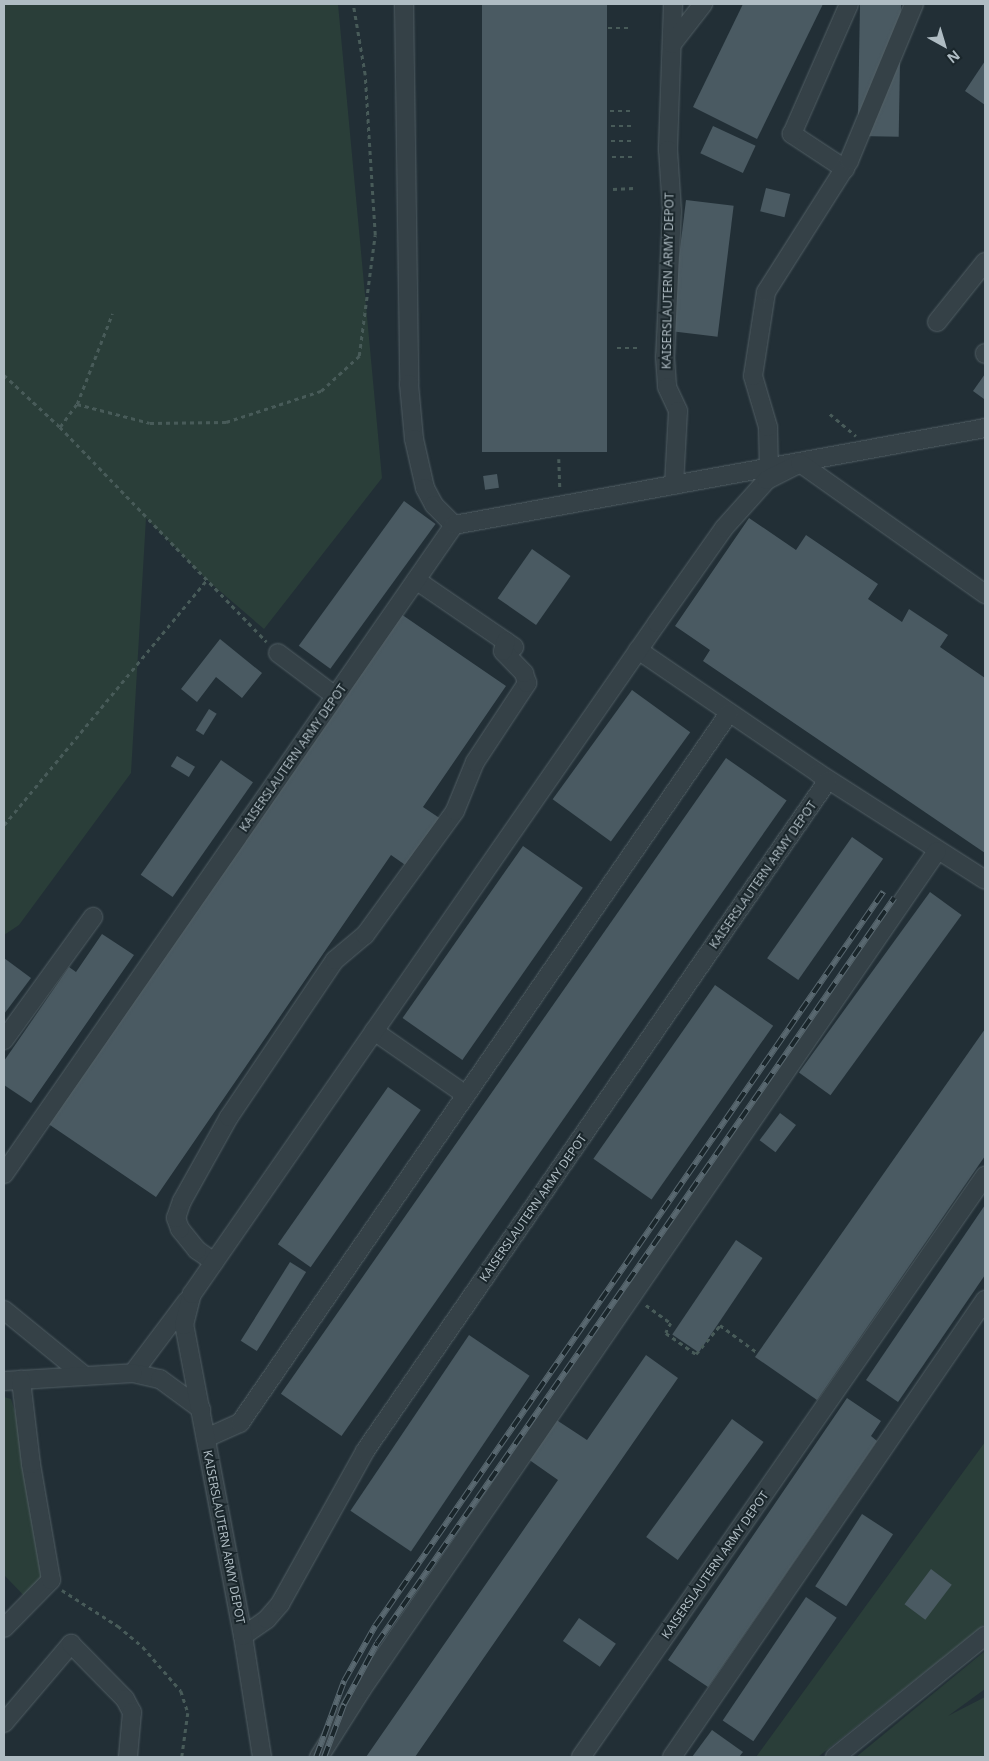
<!DOCTYPE html>
<html>
<head>
<meta charset="utf-8">
<style>
	body { margin:0 }
	#map { position:relative; width:989px; height:1761px; overflow:hidden; background:#222f36; font-family:"Noto Sans",sans-serif }
	div>[style] { position:absolute }
	.green>* { inset:0; background:#2a3e39 }
	.building>* { inset:0; background:#4a5a62; transform-origin:0 0 }
	.path>* { height:2.5px; margin-top:-1.25px; transform-origin:0; background:repeating-linear-gradient(90deg,#485b59 0 4px,transparent 0 8px) }
	.roads { filter:drop-shadow(0 0 1px #525f65) drop-shadow(0 0 1px #525f65) }
	.minor>* { height:18px; margin:-9px; padding:0 9px; transform-origin:9px; border-radius:9px; background:#354147 }
	.rail>* { height:5.5px; margin-top:-2.75px; transform-origin:0; background:repeating-linear-gradient(90deg,#1a262b 0 11px,#596870 0 22px); box-sizing:border-box; border-block:1px solid #596870 }
	span { translate:-50% -50%; white-space:nowrap; text-align:center; line-height:1.15; -webkit-text-stroke:4px #1a262b; paint-order:stroke }
	.street-label { font-size:12px; color:#afbcc3 }
	.frame { position:absolute; inset:0; border:5px solid #afbcc3; pointer-events:none }
	.north { position:absolute; left:919px; top:20px; width:50px; height:50px; -webkit-text-stroke:4px #1a262b; paint-order:stroke; rotate:141deg; font-size:14px; font-weight:700; line-height:20px; text-align:center; color:#afbcc3 }
	.north::after { content:''; display:block; margin:auto; width:18px; height:22px; background:#afbcc3; clip-path:polygon(50% 0,100% 100%,50% 72%,0 100%) }
</style>
</head>
<body>
<div id="map">
	<div class="green">
		<i style="clip-path:polygon(4px 4px,338px 4px,382px 478px,264px 629px,207px 580px,146px 518px,131px 773px,19px 925px,4px 935px)"></i>
		<i style="clip-path:polygon(4px 1397px,11px 1399px,31px 1464px,51px 1580px,31px 1603px,4px 1575px)"></i>
		<i style="clip-path:polygon(985px 1442px,985px 1624px,818px 1757px,756px 1757px)"></i>
		<i style="clip-path:polygon(985px 1651px,985px 1689px,948px 1716px,985px 1697px,985px 1757px,856px 1757px)"></i>
	</div>
	<div class="building">
		<i style="left:482px;top:4px;width:125px;height:448px"></i>
		<i style="clip-path:polygon(743px 4px,823px 4px,757px 139px,693px 107px)"></i>
		<i style="left:860px;top:4px;width:41px;height:132px;rotate:1deg"></i>
		<i style="clip-path:polygon(985px 61px,985px 105px,965px 91px)"></i>
		<i style="left:713px;top:126px;width:47px;height:30px;rotate:25deg"></i>
		<i style="left:766px;top:188px;width:25px;height:24px;rotate:14deg"></i>
		<i style="left:686px;top:200px;width:48px;height:132px;rotate:7deg"></i>
		<i style="clip-path:polygon(985px 374px,985px 397px,984px 399px,973px 391px)"></i>
		<i style="left:497px;top:474px;width:14px;height:14px;rotate:82deg"></i>
		<i style="left:404px;top:501px;width:39px;height:179px;rotate:36deg"></i>
		<i style="clip-path:polygon(749px 518px,796px 550px,806px 535px,878px 584px,868px 599px,902px 622px,909px 609px,948px 635px,940px 647px,985px 678px,985px 853px,703px 661px,710px 650px,675px 626px)"></i>
		<i style="left:532px;top:549px;width:47px;height:60px;rotate:35deg"></i>
		<i style="clip-path:polygon(398px 612px,506px 686px,423px 807px,444px 821px,411px 869px,391px 855px,156px 1197px,47px 1123px)"></i>
		<i style="clip-path:polygon(220px 639px,262px 673px,242px 698px,216px 677px,197px 702px,181px 689px)"></i>
		<i style="left:632px;top:690px;width:72px;height:135px;rotate:36deg"></i>
		<i style="left:209px;top:709px;width:9px;height:25px;rotate:32deg"></i>
		<i style="left:177px;top:756px;width:21px;height:12px;rotate:31deg"></i>
		<i style="left:726px;top:758px;width:74px;height:776px;rotate:35deg"></i>
		<i style="left:221px;top:760px;width:39px;height:140px;rotate:35deg"></i>
		<i style="left:852px;top:837px;width:38px;height:148px;rotate:35deg"></i>
		<i style="left:523px;top:846px;width:73px;height:210px;rotate:35deg"></i>
		<i style="left:930px;top:892px;width:39px;height:223px;rotate:36deg"></i>
		<i style="clip-path:polygon(102px 934px,134px 955px,31px 1103px,4px 1085px,4px 1061px,69px 967px,76px 972px)"></i>
		<i style="clip-path:polygon(4px 958px,31px 978px,4px 1014px)"></i>
		<i style="left:715px;top:985px;width:71px;height:212px;rotate:35deg"></i>
		<i style="clip-path:polygon(985px 1029px,985px 1156px,817px 1400px,755px 1357px)"></i>
		<i style="left:388px;top:1087px;width:40px;height:192px;rotate:35deg"></i>
		<i style="left:780px;top:1113px;width:20px;height:34px;rotate:37deg"></i>
		<i style="clip-path:polygon(985px 1205px,985px 1275px,898px 1402px,866px 1380px)"></i>
		<i style="left:736px;top:1240px;width:32px;height:114px;rotate:34deg"></i>
		<i style="left:290px;top:1262px;width:19px;height:93px;rotate:32deg"></i>
		<i style="left:469px;top:1335px;width:73px;height:212px;rotate:34deg"></i>
		<i style="clip-path:polygon(646px 1355px,678px 1378px,415px 1757px,366px 1757px,558px 1480px,528px 1459px,555px 1419px,587px 1440px)"></i>
		<i style="clip-path:polygon(847px 1398px,881px 1421px,871px 1436px,877px 1441px,708px 1687px,668px 1660px)"></i>
		<i style="left:732px;top:1419px;width:39px;height:146px;rotate:36deg"></i>
		<i style="left:862px;top:1514px;width:37px;height:86px;rotate:33deg"></i>
		<i style="left:931px;top:1569px;width:26px;height:44px;rotate:37deg"></i>
		<i style="left:806px;top:1597px;width:37px;height:149px;rotate:34deg"></i>
		<i style="left:579px;top:1618px;width:45px;height:28px;rotate:35deg"></i>
		<i style="clip-path:polygon(712px 1730px,743px 1752px,739px 1757px,692px 1757px)"></i>
	</div>
	<div class="path">
		<i style="left:608px;top:28px;width:21px"></i>
		<i style="left:610px;top:111px;width:21px"></i>
		<i style="left:611px;top:126px;width:21px"></i>
		<i style="left:611px;top:141px;width:21px"></i>
		<i style="left:612px;top:157px;width:21px"></i>
		<i style="left:613px;top:189px;width:21px;rotate:-3deg"></i>
		<i style="left:617px;top:348px;width:21px"></i>
		<i style="left:4px;top:375px;width:76px;rotate:42.9deg"></i>
		<i style="left:60px;top:427px;width:29px;rotate:-54deg"></i>
		<i style="left:77px;top:404px;width:97px;rotate:-68.7deg"></i>
		<i style="left:77px;top:404px;width:75px;rotate:14.6deg"></i>
		<i style="left:150px;top:423px;width:76px;rotate:-0.8deg"></i>
		<i style="left:226px;top:422px;width:100px;rotate:-18.1deg"></i>
		<i style="left:321px;top:391px;width:52px;rotate:-42.6deg"></i>
		<i style="left:359px;top:356px;width:122px;rotate:-82.5deg"></i>
		<i style="left:375px;top:235px;width:160px;rotate:-93.6deg"></i>
		<i style="left:365px;top:75px;width:72px;rotate:-99.6deg"></i>
		<i style="left:830px;top:414px;width:34px;rotate:40deg"></i>
		<i style="left:60px;top:427px;width:298px;rotate:46.1deg"></i>
		<i style="left:559px;top:459px;width:31px;rotate:88deg"></i>
		<i style="left:4px;top:825px;width:318px;rotate:-50.4deg"></i>
		<i style="left:646px;top:1305px;width:31px;rotate:36deg"></i>
		<i style="left:671px;top:1323px;width:11px;rotate:117deg"></i>
		<i style="left:666px;top:1333px;width:37px;rotate:35deg"></i>
		<i style="left:696px;top:1354px;width:38px;rotate:-50deg"></i>
		<i style="left:720px;top:1325px;width:47px;rotate:36.4deg"></i>
		<i style="left:62px;top:1590px;width:67px;rotate:32.7deg"></i>
		<i style="left:118px;top:1626px;width:33px;rotate:40deg"></i>
		<i style="left:143px;top:1647px;width:58px;rotate:49.2deg"></i>
		<i style="left:181px;top:1691px;width:23px;rotate:72deg"></i>
		<i style="left:188px;top:1713px;width:44px;rotate:97.8deg"></i>
	</div>
	<div class="roads">
		<div class="minor">
			<i style="left:404px;top:4px;width:380px;rotate:89.2deg"></i>
			<i style="left:409px;top:384px;width:55px;rotate:84.8deg"></i>
			<i style="left:414px;top:439px;width:50px;rotate:77.3deg"></i>
			<i style="left:425px;top:488px;width:19px;rotate:62deg"></i>
			<i style="left:434px;top:505px;width:28px;rotate:45deg"></i>
			<i style="left:673px;top:4px;width:146px;rotate:92deg"></i>
			<i style="left:668px;top:150px;width:61px;rotate:86.2deg"></i>
			<i style="left:672px;top:211px;width:146px;rotate:92.7deg"></i>
			<i style="left:665px;top:357px;width:30px;rotate:86deg"></i>
			<i style="left:667px;top:387px;width:26px;rotate:65deg"></i>
			<i style="left:678px;top:411px;width:74px;rotate:93.1deg"></i>
			<i style="left:672px;top:44px;width:51px;rotate:-52.2deg"></i>
			<i style="left:845px;top:169px;width:64px;rotate:-146.6deg"></i>
			<i style="left:792px;top:134px;width:142px;rotate:-66.3deg"></i>
			<i style="left:937px;top:322px;width:77px;rotate:-51.3deg"></i>
			<i style="left:985px;top:354px;width:1px;rotate:-90deg"></i>
			<i style="left:769px;top:469px;width:42px;rotate:-91.4deg"></i>
			<i style="left:768px;top:427px;width:53px;rotate:-106.4deg"></i>
			<i style="left:753px;top:376px;width:85px;rotate:-81.2deg"></i>
			<i style="left:766px;top:292px;width:155px;rotate:-57.6deg"></i>
			<i style="left:849px;top:161px;width:170px;rotate:-67.5deg"></i>
			<i style="left:416px;top:580px;width:119px;rotate:34.4deg"></i>
			<i style="left:638px;top:650px;width:218px;rotate:34.3deg"></i>
			<i style="left:818px;top:773px;width:198px;rotate:32.6deg"></i>
			<i style="left:278px;top:653px;width:71px;rotate:37deg"></i>
			<i style="left:374px;top:1031px;width:112px;rotate:34.8deg"></i>
			<i style="left:4px;top:1040px;width:152px;rotate:-54.1deg"></i>
			<i style="left:4px;top:1174px;width:790px;rotate:-55.26deg"></i>
			<i style="left:454px;top:525px;width:540px;rotate:-10.35deg"></i>
			<i style="left:214px;top:1262px;width:21px;rotate:-145deg"></i>
			<i style="left:197px;top:1250px;width:27px;rotate:-129deg"></i>
			<i style="left:180px;top:1229px;width:12px;rotate:-110deg"></i>
			<i style="left:176px;top:1218px;width:18px;rotate:-71deg"></i>
			<i style="left:182px;top:1201px;width:96px;rotate:-60.8deg"></i>
			<i style="left:229px;top:1117px;width:189px;rotate:-56deg"></i>
			<i style="left:335px;top:960px;width:39px;rotate:-40deg"></i>
			<i style="left:365px;top:935px;width:153px;rotate:-54deg"></i>
			<i style="left:455px;top:811px;width:53px;rotate:-67.8deg"></i>
			<i style="left:475px;top:762px;width:95px;rotate:-56.6deg"></i>
			<i style="left:527px;top:683px;width:10px;rotate:-107deg"></i>
			<i style="left:524px;top:673px;width:30px;rotate:-134deg"></i>
			<i style="left:503px;top:651px;width:10px;rotate:-73deg"></i>
			<i style="left:187px;top:1301px;width:90px;rotate:126.9deg"></i>
			<i style="left:133px;top:1373px;width:28px;rotate:13deg"></i>
			<i style="left:160px;top:1379px;width:51px;rotate:36.2deg"></i>
			<i style="left:4px;top:1310px;width:104px;rotate:39.2deg"></i>
			<i style="left:4px;top:1381px;width:129px;rotate:-3.5deg"></i>
			<i style="left:206px;top:1438px;width:37px;rotate:-24deg"></i>
			<i style="left:240px;top:1423px;width:862px;rotate:-55.44deg"></i>
			<i style="left:4px;top:1628px;width:67px;rotate:-45.6deg"></i>
			<i style="left:51px;top:1580px;width:118px;rotate:-99.8deg"></i>
			<i style="left:31px;top:1464px;width:85px;rotate:-96.8deg"></i>
			<i style="left:243px;top:1636px;width:29px;rotate:-35deg"></i>
			<i style="left:267px;top:1619px;width:20px;rotate:-49deg"></i>
			<i style="left:280px;top:1604px;width:175px;rotate:-60.9deg"></i>
			<i style="left:365px;top:1451px;width:815px;rotate:-55.39deg"></i>
			<i style="left:4px;top:1723px;width:104px;rotate:-49.7deg"></i>
			<i style="left:71px;top:1644px;width:77px;rotate:45.5deg"></i>
			<i style="left:125px;top:1699px;width:15px;rotate:62deg"></i>
			<i style="left:132px;top:1712px;width:45px;rotate:95.1deg"></i>
			<i style="left:262px;top:1757px;width:122px;rotate:-98.9deg"></i>
			<i style="left:243px;top:1636px;width:317px;rotate:-100.7deg"></i>
			<i style="left:184px;top:1325px;width:32px;rotate:-76deg"></i>
			<i style="left:192px;top:1294px;width:816px;rotate:-55.28deg"></i>
			<i style="left:657px;top:623px;width:116px;rotate:-54.8deg"></i>
			<i style="left:724px;top:528px;width:64px;rotate:-48.1deg"></i>
			<i style="left:767px;top:480px;width:37px;rotate:-27deg"></i>
			<i style="left:800px;top:463px;width:227px;rotate:35.3deg"></i>
			<i style="left:319px;top:1757px;width:80px;rotate:-57.7deg"></i>
			<i style="left:362px;top:1689px;width:1016px;rotate:-55.54deg"></i>
			<i style="left:581px;top:1757px;width:708px;rotate:-55.19deg"></i>
			<i style="left:672px;top:1757px;width:554px;rotate:-55.59deg"></i>
			<i style="left:835px;top:1757px;width:193px;rotate:-38.9deg"></i>
		</div>
	</div>
	<div class="rail">
		<i style="left:316px;top:1757px;width:81px;rotate:-69.8deg"></i>
		<i style="left:344px;top:1681px;width:63px;rotate:-60.6deg"></i>
		<i style="left:375px;top:1626px;width:893px;rotate:-55.31deg"></i>
		<i style="left:324px;top:1757px;width:57px;rotate:-69.3deg"></i>
		<i style="left:344px;top:1704px;width:69px;rotate:-61.6deg"></i>
		<i style="left:377px;top:1643px;width:907px;rotate:-55.24deg"></i>
	</div>
	<div class="street-label">
		<span style="left:668px;top:281px;rotate:-89deg">KAISERSLAUTERN ARMY DEPOT</span>
		<span style="left:293px;top:758px;rotate:-55deg">KAISERSLAUTERN ARMY DEPOT</span>
		<span style="left:763px;top:875px;rotate:-55deg">KAISERSLAUTERN ARMY DEPOT</span>
		<span style="left:533px;top:1208px;rotate:-55deg">KAISERSLAUTERN ARMY DEPOT</span>
		<span style="left:224px;top:1537px;rotate:79deg">KAISERSLAUTERN ARMY DEPOT</span>
		<span style="left:715px;top:1565px;rotate:-55deg">KAISERSLAUTERN ARMY DEPOT</span>
	</div>
	<div class="frame"></div>
	<div class="north">N</div>
</div>
</body>
</html>
